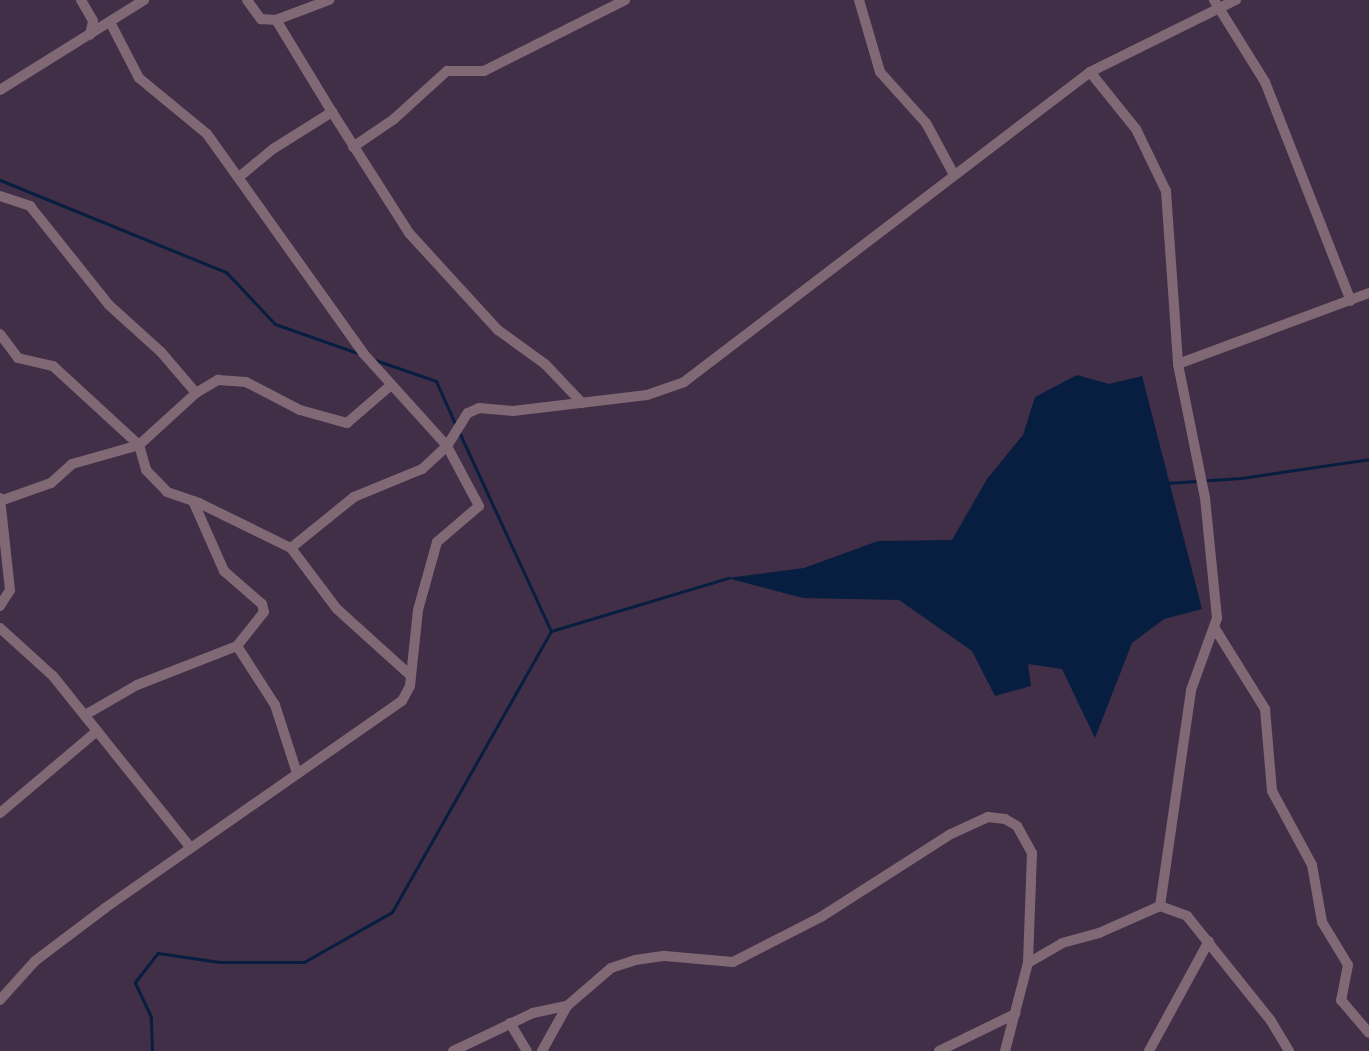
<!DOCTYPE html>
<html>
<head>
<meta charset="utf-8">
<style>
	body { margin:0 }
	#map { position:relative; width:1369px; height:1051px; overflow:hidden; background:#412e47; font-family:Cabin,sans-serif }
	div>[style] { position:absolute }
	.water>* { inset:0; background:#071e41 }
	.stream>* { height:3px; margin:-1.5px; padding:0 1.5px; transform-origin:1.5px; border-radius:1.5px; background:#071e41 }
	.minor>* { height:10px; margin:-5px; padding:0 5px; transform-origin:5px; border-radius:5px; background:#806974 }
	span { translate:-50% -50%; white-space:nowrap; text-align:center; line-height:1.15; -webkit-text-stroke:5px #36243c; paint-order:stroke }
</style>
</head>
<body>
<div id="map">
	<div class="water">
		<i style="clip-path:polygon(1077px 375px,1109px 384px,1142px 376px,1202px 609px,1164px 619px,1132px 643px,1095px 738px,1062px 669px,1028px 664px,1031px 686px,995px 696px,972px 651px,899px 600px,803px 598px,727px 578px,804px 568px,878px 541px,952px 540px,987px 479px,1023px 435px,1035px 397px)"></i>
	</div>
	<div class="stream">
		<i style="left:0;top:180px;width:244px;rotate:22.2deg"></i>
		<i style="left:226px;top:272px;width:71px;rotate:46.7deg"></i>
		<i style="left:275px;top:324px;width:90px;rotate:19.4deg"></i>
		<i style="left:375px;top:360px;width:65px;rotate:19deg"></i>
		<i style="left:436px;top:381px;width:49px;rotate:66deg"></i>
		<i style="left:459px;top:432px;width:219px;rotate:65.2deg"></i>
		<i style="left:1167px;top:483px;width:74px;rotate:-3.9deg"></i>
		<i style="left:1241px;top:478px;width:129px;rotate:-8.4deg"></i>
		<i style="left:152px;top:1051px;width:34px;rotate:-92deg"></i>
		<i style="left:151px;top:1017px;width:38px;rotate:-115deg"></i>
		<i style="left:135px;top:982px;width:37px;rotate:-52deg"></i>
		<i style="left:158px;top:953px;width:62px;rotate:8.4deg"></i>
		<i style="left:219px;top:962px;width:85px"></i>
		<i style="left:304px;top:962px;width:101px;rotate:-29.6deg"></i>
		<i style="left:392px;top:912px;width:323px;rotate:-60.5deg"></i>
		<i style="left:551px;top:631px;width:185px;rotate:-16.7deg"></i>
	</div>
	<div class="minor">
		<i style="left:81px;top:0;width:24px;rotate:60deg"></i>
		<i style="left:93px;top:21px;width:14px;rotate:102deg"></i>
		<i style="left:247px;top:0;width:24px;rotate:54deg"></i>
		<i style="left:261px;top:19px;width:15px;rotate:4deg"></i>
		<i style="left:276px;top:20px;width:57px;rotate:-20.7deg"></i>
		<i style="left:859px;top:0;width:75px;rotate:73.7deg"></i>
		<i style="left:880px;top:72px;width:69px;rotate:48deg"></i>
		<i style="left:926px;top:123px;width:57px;rotate:61.6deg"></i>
		<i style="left:1214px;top:0;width:97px;rotate:58.1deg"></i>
		<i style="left:1265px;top:82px;width:235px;rotate:68.6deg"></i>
		<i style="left:110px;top:22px;width:63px;rotate:62.6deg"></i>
		<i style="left:139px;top:78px;width:88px;rotate:39.5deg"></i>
		<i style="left:207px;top:134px;width:269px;rotate:54.5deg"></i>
		<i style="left:363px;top:353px;width:125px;rotate:47.9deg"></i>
		<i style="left:447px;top:446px;width:34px;rotate:137deg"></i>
		<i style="left:422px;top:469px;width:74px;rotate:157.6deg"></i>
		<i style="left:354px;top:497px;width:81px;rotate:141deg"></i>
		<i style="left:1090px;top:72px;width:73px;rotate:51.1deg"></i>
		<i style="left:1136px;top:129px;width:69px;rotate:64.2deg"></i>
		<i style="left:1166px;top:191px;width:173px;rotate:86deg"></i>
		<i style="left:0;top:90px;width:170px;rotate:-32deg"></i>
		<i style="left:332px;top:112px;width:143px;rotate:57.5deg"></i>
		<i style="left:409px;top:233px;width:132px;rotate:47.5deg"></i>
		<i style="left:498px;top:330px;width:58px;rotate:35.9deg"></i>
		<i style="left:545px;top:364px;width:54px;rotate:46.5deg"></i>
		<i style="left:353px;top:147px;width:50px;rotate:-34.3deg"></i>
		<i style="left:394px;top:119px;width:72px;rotate:-42.2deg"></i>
		<i style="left:447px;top:71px;width:37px"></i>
		<i style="left:484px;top:71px;width:158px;rotate:-26.7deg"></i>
		<i style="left:239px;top:177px;width:44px;rotate:-39.5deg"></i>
		<i style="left:273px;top:149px;width:70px;rotate:-32.1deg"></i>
		<i style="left:332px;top:112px;width:108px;rotate:-121.3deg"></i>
		<i style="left:0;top:196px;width:32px;rotate:18deg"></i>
		<i style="left:30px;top:206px;width:127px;rotate:51.4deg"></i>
		<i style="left:109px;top:305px;width:70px;rotate:42.1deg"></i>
		<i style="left:161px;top:352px;width:54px;rotate:49.5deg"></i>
		<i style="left:0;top:334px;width:30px;rotate:53deg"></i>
		<i style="left:18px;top:358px;width:36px;rotate:13deg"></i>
		<i style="left:53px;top:366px;width:117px;rotate:42.6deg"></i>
		<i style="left:139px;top:445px;width:26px;rotate:74deg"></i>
		<i style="left:146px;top:470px;width:30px;rotate:46deg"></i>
		<i style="left:167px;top:492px;width:34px;rotate:19deg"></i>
		<i style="left:199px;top:503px;width:102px;rotate:26.1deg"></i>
		<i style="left:291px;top:548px;width:76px;rotate:53deg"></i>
		<i style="left:337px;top:609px;width:98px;rotate:42.1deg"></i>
		<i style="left:0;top:498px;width:93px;rotate:83.8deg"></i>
		<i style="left:10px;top:590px;width:19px;rotate:122deg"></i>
		<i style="left:0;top:501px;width:54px;rotate:-19.4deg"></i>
		<i style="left:51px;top:483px;width:28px;rotate:-42deg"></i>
		<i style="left:72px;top:464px;width:70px;rotate:-15.8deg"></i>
		<i style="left:139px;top:445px;width:77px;rotate:-42.4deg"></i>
		<i style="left:196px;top:393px;width:26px;rotate:-31deg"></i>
		<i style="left:218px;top:380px;width:28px;rotate:4deg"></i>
		<i style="left:246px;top:382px;width:61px;rotate:27.4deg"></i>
		<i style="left:300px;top:410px;width:49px;rotate:15.5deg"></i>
		<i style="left:347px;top:423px;width:57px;rotate:-40.7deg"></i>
		<i style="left:193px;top:501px;width:77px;rotate:66.1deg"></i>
		<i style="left:224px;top:571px;width:50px;rotate:41deg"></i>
		<i style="left:262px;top:604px;width:8px;rotate:76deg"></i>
		<i style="left:264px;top:612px;width:43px;rotate:128.5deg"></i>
		<i style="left:237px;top:646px;width:70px;rotate:57.2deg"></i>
		<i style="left:275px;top:705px;width:71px;rotate:72.1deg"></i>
		<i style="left:1214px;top:627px;width:97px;rotate:58.1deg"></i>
		<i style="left:1265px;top:709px;width:82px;rotate:85.1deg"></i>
		<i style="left:1272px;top:791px;width:84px;rotate:61.6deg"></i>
		<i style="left:1312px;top:865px;width:58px;rotate:80deg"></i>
		<i style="left:1322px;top:922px;width:50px;rotate:58.8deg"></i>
		<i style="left:1348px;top:965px;width:36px;rotate:101deg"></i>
		<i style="left:1341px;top:1000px;width:43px;rotate:49.7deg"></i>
		<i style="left:0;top:628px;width:72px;rotate:42.2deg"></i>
		<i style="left:53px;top:676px;width:219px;rotate:51.3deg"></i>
		<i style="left:85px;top:715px;width:60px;rotate:-30deg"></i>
		<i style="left:137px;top:685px;width:107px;rotate:-21.3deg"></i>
		<i style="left:0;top:813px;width:127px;rotate:-40.2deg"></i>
		<i style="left:1160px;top:906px;width:29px;rotate:20deg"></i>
		<i style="left:1187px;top:916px;width:134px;rotate:51.3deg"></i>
		<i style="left:1271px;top:1021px;width:35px;rotate:59deg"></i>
		<i style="left:0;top:1000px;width:52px;rotate:-48.1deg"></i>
		<i style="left:35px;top:961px;width:88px;rotate:-37.1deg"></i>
		<i style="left:105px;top:908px;width:362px;rotate:-34.9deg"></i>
		<i style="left:402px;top:701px;width:17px;rotate:-62deg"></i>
		<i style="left:410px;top:686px;width:76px;rotate:-84deg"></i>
		<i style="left:418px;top:610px;width:71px;rotate:-74.4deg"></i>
		<i style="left:437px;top:542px;width:55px;rotate:-40.6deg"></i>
		<i style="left:479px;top:506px;width:68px;rotate:-118.1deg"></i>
		<i style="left:447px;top:446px;width:39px;rotate:-58deg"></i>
		<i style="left:468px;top:413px;width:12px;rotate:-24deg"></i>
		<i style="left:479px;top:408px;width:34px;rotate:5deg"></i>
		<i style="left:513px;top:411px;width:135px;rotate:-6.8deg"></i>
		<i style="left:647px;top:395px;width:39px;rotate:-19deg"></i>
		<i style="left:684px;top:382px;width:511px;rotate:-37.36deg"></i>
		<i style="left:1090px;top:72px;width:163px;rotate:-26.3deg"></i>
		<i style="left:510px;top:1023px;width:33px;rotate:59deg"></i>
		<i style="left:453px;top:1051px;width:89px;rotate:-25.4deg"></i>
		<i style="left:533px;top:1013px;width:35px;rotate:-12deg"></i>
		<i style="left:567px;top:1006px;width:58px;rotate:-40.8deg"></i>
		<i style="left:611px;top:968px;width:25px;rotate:-18deg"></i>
		<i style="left:635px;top:960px;width:30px;rotate:-8deg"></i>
		<i style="left:665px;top:956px;width:68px;rotate:5deg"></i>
		<i style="left:733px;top:962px;width:99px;rotate:-27.1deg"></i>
		<i style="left:821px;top:917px;width:154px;rotate:-32.6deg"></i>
		<i style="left:951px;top:834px;width:41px;rotate:-24.7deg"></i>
		<i style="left:988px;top:817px;width:17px;rotate:7deg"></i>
		<i style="left:1005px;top:819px;width:14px;rotate:30deg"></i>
		<i style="left:1017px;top:826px;width:31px;rotate:61deg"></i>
		<i style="left:1032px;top:853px;width:110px;rotate:92.1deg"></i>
		<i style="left:542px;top:1051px;width:51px;rotate:-60.9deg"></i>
		<i style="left:939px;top:1051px;width:85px;rotate:-26deg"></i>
		<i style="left:1005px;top:1051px;width:91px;rotate:-75.4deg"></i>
		<i style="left:1028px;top:963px;width:39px;rotate:-30deg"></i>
		<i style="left:1062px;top:943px;width:38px;rotate:-15deg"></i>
		<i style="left:1099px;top:933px;width:67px;rotate:-23.9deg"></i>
		<i style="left:1160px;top:906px;width:218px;rotate:-81.8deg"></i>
		<i style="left:1191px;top:690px;width:77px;rotate:-70.1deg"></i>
		<i style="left:1217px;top:618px;width:121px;rotate:-95.7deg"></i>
		<i style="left:1205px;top:498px;width:137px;rotate:-101.4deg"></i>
		<i style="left:1178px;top:364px;width:204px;rotate:-20.4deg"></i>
		<i style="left:1149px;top:1051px;width:125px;rotate:-61.4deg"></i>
	</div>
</div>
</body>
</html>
